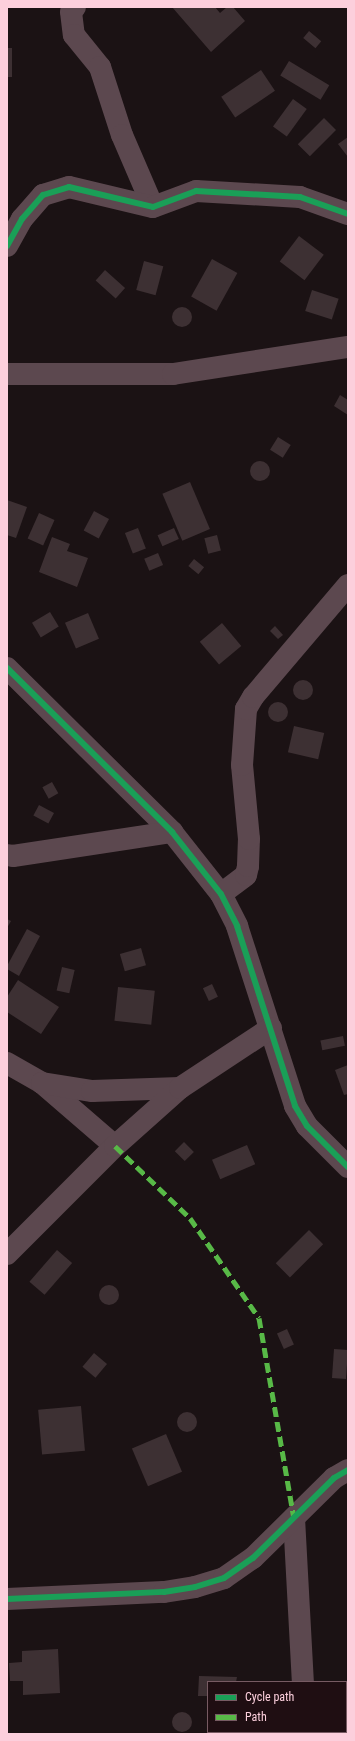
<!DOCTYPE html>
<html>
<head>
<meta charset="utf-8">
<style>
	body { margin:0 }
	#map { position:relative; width:355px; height:1741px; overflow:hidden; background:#1b1214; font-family:"Roboto Condensed",sans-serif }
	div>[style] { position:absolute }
	.building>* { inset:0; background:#3d3033; transform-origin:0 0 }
	.round { border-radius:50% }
	.minor>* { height:22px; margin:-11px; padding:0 11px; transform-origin:11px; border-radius:11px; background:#5c484f }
	.quiet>* { height:5px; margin-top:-2.5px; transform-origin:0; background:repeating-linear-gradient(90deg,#58b947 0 10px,transparent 0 15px) }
	.cycleway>* { height:6px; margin:-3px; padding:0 3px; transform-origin:3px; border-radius:3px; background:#1a9f57 }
	span { translate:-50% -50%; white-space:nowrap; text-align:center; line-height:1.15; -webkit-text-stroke:3px #1f0e12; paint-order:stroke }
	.frame { position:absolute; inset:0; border:8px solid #fccfdc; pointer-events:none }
	.legend { position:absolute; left:207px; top:1681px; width:140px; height:52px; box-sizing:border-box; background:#1f0e12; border:1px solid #775b63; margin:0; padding:5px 7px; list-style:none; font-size:12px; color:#fccfdc }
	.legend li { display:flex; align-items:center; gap:8px; height:20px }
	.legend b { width:20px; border:1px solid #775b63 }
</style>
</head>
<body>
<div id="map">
	<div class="building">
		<i style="clip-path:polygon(172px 7px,215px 7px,220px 13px,227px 7px,233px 7px,245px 21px,211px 52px)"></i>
		<i style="left:309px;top:31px;width:16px;height:9px;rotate:40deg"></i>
		<i style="left:7px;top:48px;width:5px;height:29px"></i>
		<i style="left:289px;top:61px;width:47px;height:17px;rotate:31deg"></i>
		<i style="left:261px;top:70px;width:25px;height:48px;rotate:56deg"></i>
		<i style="left:293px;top:99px;width:17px;height:34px;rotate:36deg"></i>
		<i style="left:324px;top:118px;width:17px;height:37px;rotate:45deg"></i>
		<i style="clip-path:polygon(348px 137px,348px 157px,338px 144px)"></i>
		<i style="left:299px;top:236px;width:31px;height:32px;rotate:37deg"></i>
		<i style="left:212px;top:259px;width:29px;height:43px;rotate:29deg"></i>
		<i style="left:144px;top:261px;width:20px;height:30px;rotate:15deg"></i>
		<i style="left:105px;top:270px;width:27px;height:14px;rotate:42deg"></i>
		<i style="left:312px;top:290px;width:28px;height:22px;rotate:18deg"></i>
		<i class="round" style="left:172px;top:307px;width:20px;height:20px"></i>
		<i style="clip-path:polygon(340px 395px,348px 400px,348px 415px,334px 406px)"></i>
		<i style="left:278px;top:437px;width:15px;height:15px;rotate:32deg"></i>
		<i class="round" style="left:250px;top:461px;width:20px;height:20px"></i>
		<i style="left:190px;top:482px;width:51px;height:30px;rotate:67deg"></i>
		<i style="clip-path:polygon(7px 500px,27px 507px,16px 538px,7px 535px)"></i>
		<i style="left:94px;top:511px;width:17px;height:22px;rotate:28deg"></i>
		<i style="left:39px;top:513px;width:17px;height:28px;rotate:24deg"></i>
		<i style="left:138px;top:528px;width:22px;height:14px;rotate:69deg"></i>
		<i style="left:174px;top:528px;width:12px;height:18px;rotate:66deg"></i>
		<i style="left:217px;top:535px;width:16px;height:13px;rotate:76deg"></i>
		<i style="clip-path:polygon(52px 537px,70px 544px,67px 551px,88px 558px,77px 587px,39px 572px)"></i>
		<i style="left:158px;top:553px;width:13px;height:15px;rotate:67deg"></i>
		<i style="left:194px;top:559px;width:13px;height:9px;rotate:39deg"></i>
		<i style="left:50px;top:612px;width:17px;height:21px;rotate:59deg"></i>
		<i style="left:88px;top:613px;width:28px;height:25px;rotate:67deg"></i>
		<i style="left:222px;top:623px;width:30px;height:29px;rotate:50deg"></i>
		<i style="clip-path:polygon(275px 626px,283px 635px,278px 639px,270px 631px)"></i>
		<i class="round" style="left:293px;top:680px;width:20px;height:20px"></i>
		<i class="round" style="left:268px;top:702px;width:20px;height:20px"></i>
		<i style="left:294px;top:726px;width:31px;height:27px;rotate:13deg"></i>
		<i style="left:52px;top:782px;width:13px;height:11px;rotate:61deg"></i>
		<i style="left:39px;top:805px;width:17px;height:12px;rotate:28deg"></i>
		<i style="clip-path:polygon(7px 919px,11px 921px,7px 928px)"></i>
		<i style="clip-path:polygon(27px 929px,40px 936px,19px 976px,7px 969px,7px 966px)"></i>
		<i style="left:141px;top:948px;width:18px;height:22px;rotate:74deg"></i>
		<i style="left:62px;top:967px;width:13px;height:24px;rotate:13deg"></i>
		<i style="clip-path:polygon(18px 980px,59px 1007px,41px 1034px,7px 1012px,7px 997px)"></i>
		<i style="left:212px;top:984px;width:14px;height:10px;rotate:65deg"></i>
		<i style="left:118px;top:987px;width:37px;height:34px;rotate:6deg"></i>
		<i style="left:343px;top:1036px;width:10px;height:23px;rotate:79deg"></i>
		<i style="clip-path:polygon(348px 1065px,348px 1094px,344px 1095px,335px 1070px)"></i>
		<i style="left:184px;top:1142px;width:14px;height:13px;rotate:45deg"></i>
		<i style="left:247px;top:1145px;width:21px;height:38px;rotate:67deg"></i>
		<i style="left:309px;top:1230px;width:20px;height:47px;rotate:45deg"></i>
		<i style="left:57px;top:1250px;width:20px;height:42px;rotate:41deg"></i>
		<i class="round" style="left:99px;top:1285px;width:20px;height:20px"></i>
		<i style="left:287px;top:1329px;width:17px;height:11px;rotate:66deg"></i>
		<i style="left:334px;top:1349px;width:14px;height:29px;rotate:4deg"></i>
		<i style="left:94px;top:1353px;width:17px;height:18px;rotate:40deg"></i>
		<i style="left:81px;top:1406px;width:45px;height:43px;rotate:85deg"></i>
		<i class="round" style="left:177px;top:1412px;width:20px;height:20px"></i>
		<i style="left:166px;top:1434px;width:41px;height:37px;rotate:67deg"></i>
		<i style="clip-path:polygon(58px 1649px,60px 1693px,23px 1695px,23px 1681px,10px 1681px,9px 1663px,22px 1662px,22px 1651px)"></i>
		<i style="clip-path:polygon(199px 1676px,237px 1677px,236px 1682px,208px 1682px,208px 1696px,198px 1696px)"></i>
		<i class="round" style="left:172px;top:1712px;width:20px;height:20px"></i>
	</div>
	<div class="minor">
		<i style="left:75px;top:7px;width:6px;rotate:129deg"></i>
		<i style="left:71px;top:12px;width:23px;rotate:83deg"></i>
		<i style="left:74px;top:35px;width:41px;rotate:50.9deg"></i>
		<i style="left:100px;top:67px;width:71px;rotate:72.1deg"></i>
		<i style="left:122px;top:135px;width:78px;rotate:66.7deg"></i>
		<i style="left:7px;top:246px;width:31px;rotate:-61deg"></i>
		<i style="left:22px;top:219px;width:32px;rotate:-49deg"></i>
		<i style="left:43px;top:195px;width:27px;rotate:-17deg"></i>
		<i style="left:69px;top:187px;width:86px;rotate:13.4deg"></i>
		<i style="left:153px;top:207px;width:46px;rotate:-20.4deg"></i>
		<i style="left:196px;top:191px;width:104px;rotate:3.3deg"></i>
		<i style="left:300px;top:197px;width:51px;rotate:19.5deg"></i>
		<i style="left:7px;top:374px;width:166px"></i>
		<i style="left:173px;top:374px;width:177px;rotate:-8.8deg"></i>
		<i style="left:7px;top:668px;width:233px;rotate:44.8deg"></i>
		<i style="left:172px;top:832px;width:79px;rotate:51.7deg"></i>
		<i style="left:221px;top:894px;width:36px;rotate:63deg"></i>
		<i style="left:237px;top:926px;width:189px;rotate:72.1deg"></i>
		<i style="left:295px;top:1106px;width:23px;rotate:59deg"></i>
		<i style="left:307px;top:1126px;width:58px;rotate:45deg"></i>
		<i style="left:7px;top:855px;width:6px;rotate:9deg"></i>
		<i style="left:13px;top:856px;width:161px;rotate:-8.6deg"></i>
		<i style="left:221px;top:894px;width:31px;rotate:-37deg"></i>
		<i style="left:246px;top:875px;width:9px;rotate:-77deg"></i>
		<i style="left:248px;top:866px;width:27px;rotate:-88deg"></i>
		<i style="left:249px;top:839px;width:74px;rotate:-95.4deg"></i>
		<i style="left:242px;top:765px;width:56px;rotate:-85.9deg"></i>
		<i style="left:246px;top:709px;width:14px;rotate:-60deg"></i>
		<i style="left:253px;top:697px;width:147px;rotate:-49.7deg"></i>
		<i style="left:7px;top:1063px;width:40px;rotate:29.7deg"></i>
		<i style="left:42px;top:1083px;width:96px;rotate:40.8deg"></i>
		<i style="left:42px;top:1083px;width:51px;rotate:9.1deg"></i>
		<i style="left:92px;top:1091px;width:88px;rotate:-2deg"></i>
		<i style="left:7px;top:1254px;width:153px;rotate:-45deg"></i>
		<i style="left:115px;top:1146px;width:87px;rotate:-41.7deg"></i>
		<i style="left:180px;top:1088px;width:109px;rotate:-33.4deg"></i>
		<i style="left:294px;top:1518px;width:164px;rotate:86.9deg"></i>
		<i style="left:7px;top:1599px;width:157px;rotate:-2.6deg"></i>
		<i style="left:164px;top:1592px;width:31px;rotate:-9deg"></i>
		<i style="left:195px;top:1587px;width:30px;rotate:-17deg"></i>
		<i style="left:224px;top:1578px;width:35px;rotate:-35deg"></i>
		<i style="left:253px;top:1558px;width:114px;rotate:-44.6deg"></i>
		<i style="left:334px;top:1478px;width:16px;rotate:-30deg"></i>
		<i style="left:306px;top:1732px;width:2px;rotate:90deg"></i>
	</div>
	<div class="quiet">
		<i style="left:115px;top:1146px;width:104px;rotate:43.8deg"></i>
		<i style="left:190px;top:1218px;width:121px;rotate:55.4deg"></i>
		<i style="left:259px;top:1318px;width:203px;rotate:80.1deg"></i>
	</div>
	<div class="cycleway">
		<i style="left:7px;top:246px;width:31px;rotate:-61deg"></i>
		<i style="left:22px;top:219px;width:32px;rotate:-49deg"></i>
		<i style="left:43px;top:195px;width:27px;rotate:-17deg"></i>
		<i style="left:69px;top:187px;width:86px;rotate:13.4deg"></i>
		<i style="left:153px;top:207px;width:46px;rotate:-20.4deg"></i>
		<i style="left:196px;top:191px;width:104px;rotate:3.3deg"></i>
		<i style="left:300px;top:197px;width:51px;rotate:19.5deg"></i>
		<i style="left:7px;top:668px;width:233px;rotate:44.8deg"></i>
		<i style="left:172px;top:832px;width:79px;rotate:51.7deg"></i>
		<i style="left:221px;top:894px;width:36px;rotate:63deg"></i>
		<i style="left:237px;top:926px;width:189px;rotate:72.1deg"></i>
		<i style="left:295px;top:1106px;width:23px;rotate:59deg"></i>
		<i style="left:307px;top:1126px;width:58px;rotate:45deg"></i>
		<i style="left:7px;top:1599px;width:157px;rotate:-2.6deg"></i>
		<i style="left:164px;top:1592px;width:31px;rotate:-9deg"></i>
		<i style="left:195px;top:1587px;width:30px;rotate:-17deg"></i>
		<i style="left:224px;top:1578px;width:35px;rotate:-35deg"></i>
		<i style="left:253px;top:1558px;width:114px;rotate:-44.6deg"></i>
		<i style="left:334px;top:1478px;width:16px;rotate:-30deg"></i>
	</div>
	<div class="frame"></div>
	<ul class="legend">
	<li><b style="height:5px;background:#1a9f57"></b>Cycle path</li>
	<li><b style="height:5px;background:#58b947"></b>Path</li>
	</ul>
</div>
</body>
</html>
